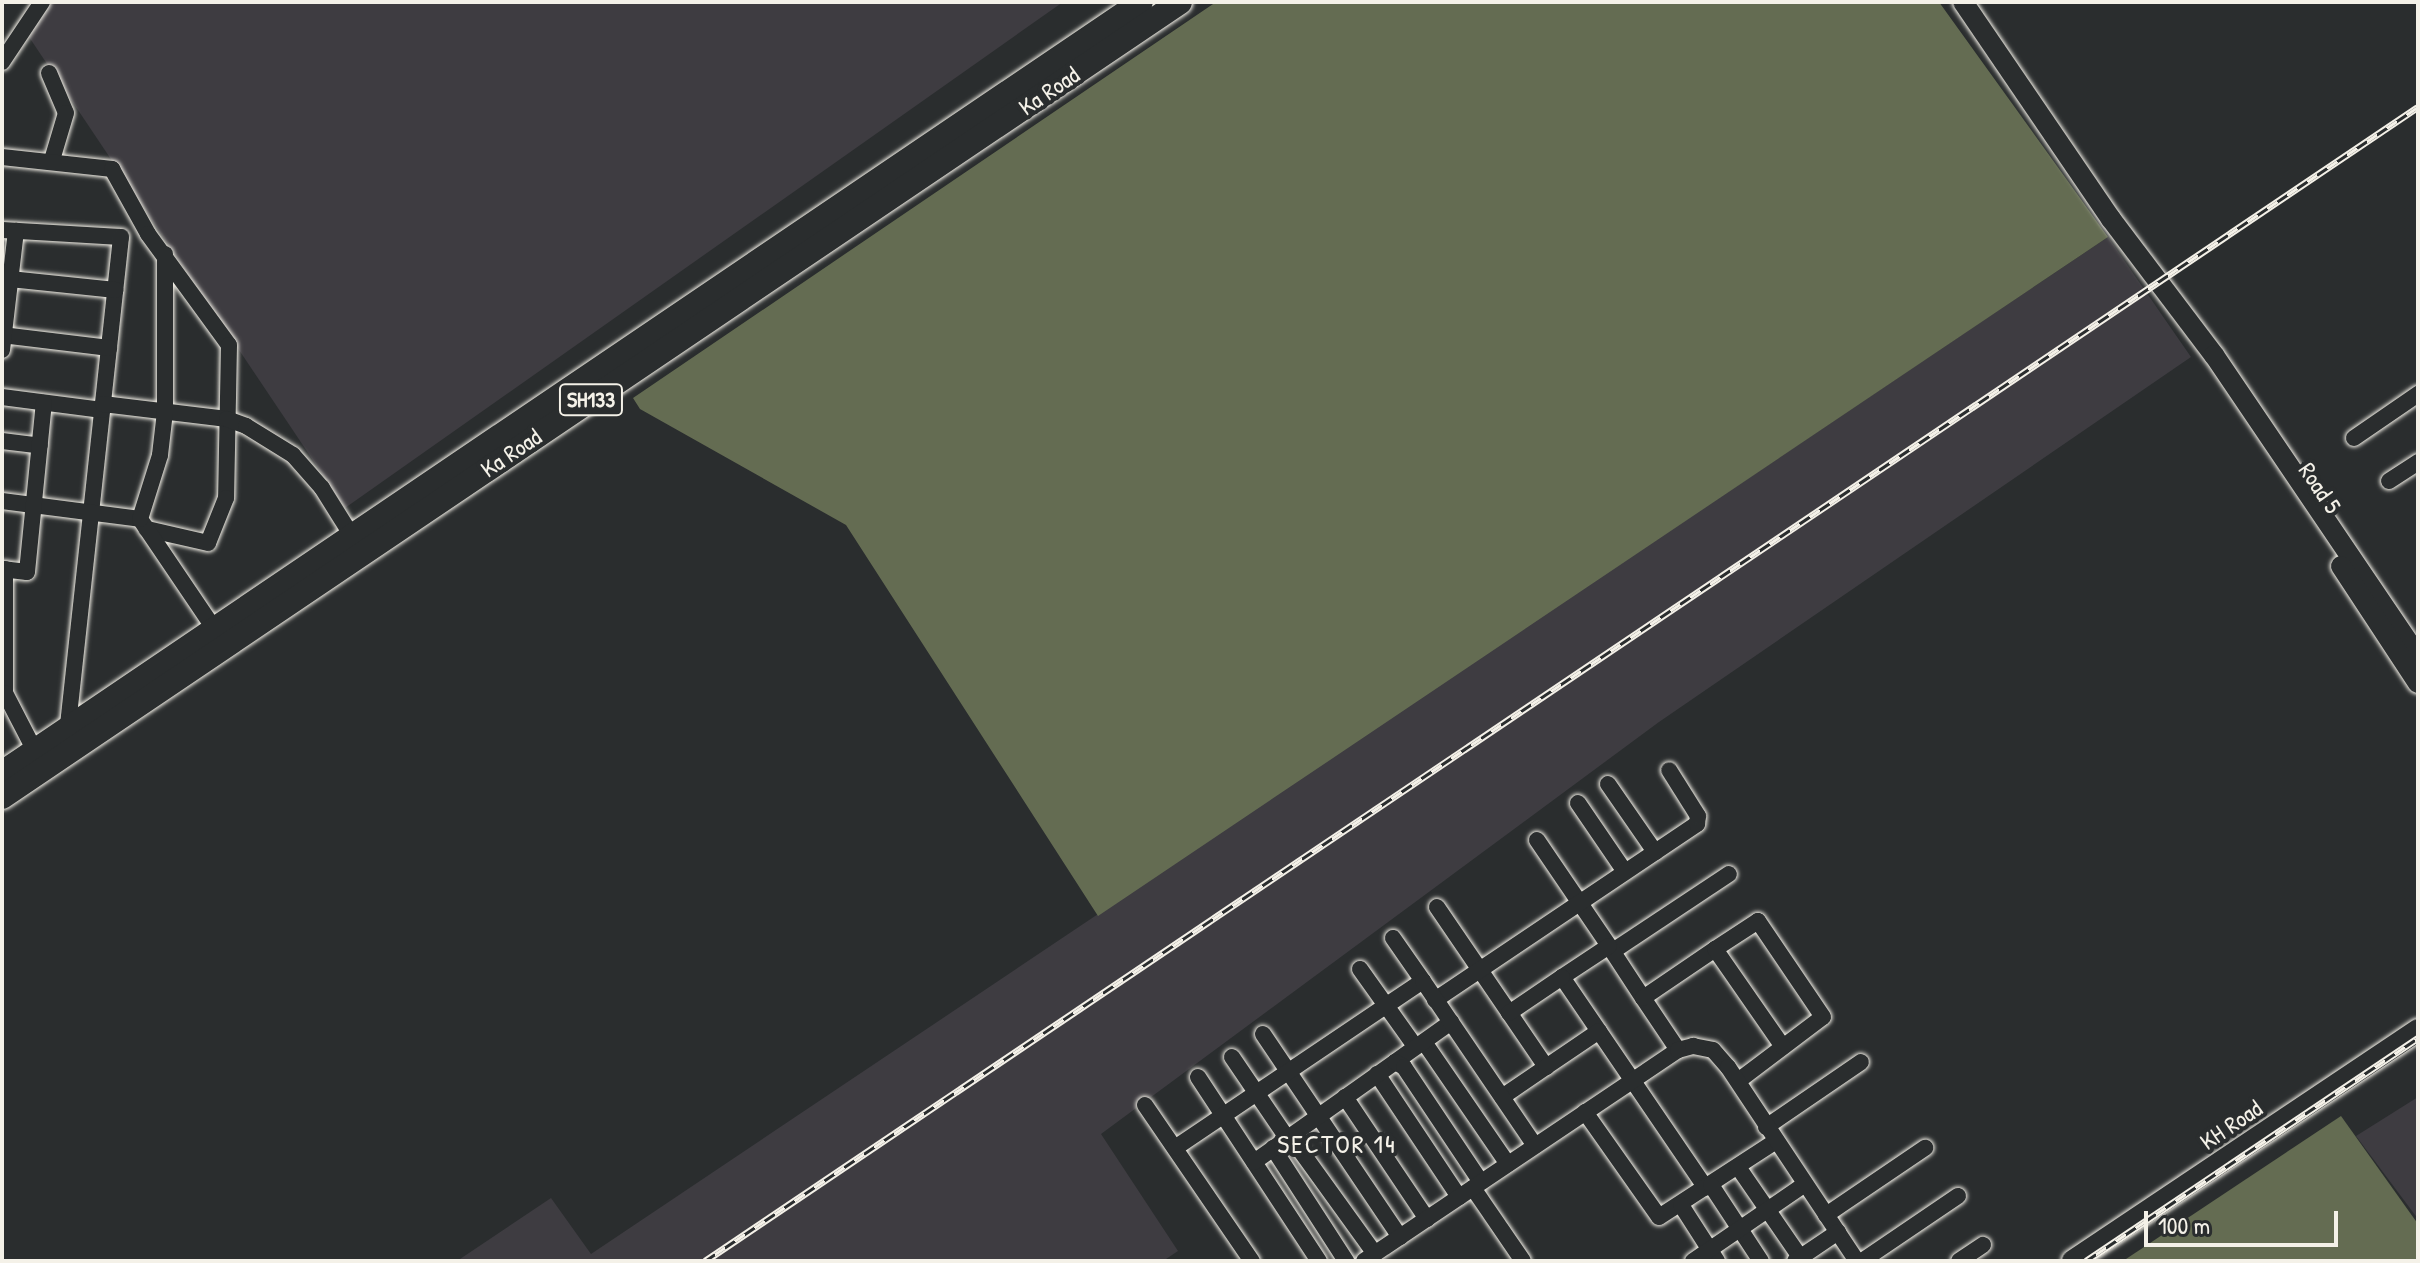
<!DOCTYPE html>
<html>
<head>
<meta charset="utf-8">
<style>
	body { margin:0 }
	#map { position:relative; width:2420px; height:1263px; overflow:hidden; background:#2a2d2e; font-family:"Patrick Hand",sans-serif }
	div>[style] { position:absolute }
	.built>* { inset:0; background:#3e3c41 }
	.green>* { inset:0; background:#646c52 }
	.roads { filter:drop-shadow(0 0 2px #f4f1e8) drop-shadow(0 0 2px #f4f1e8) }
	.minor>* { height:16px; margin:-8px; padding:0 8px; transform-origin:8px; border-radius:8px; background:#2a2d2e }
	.tertiary>* { height:20px; margin:-10px; padding:0 10px; transform-origin:10px; border-radius:10px; background:#2a2d2e }
	.secondary>* { height:22px; margin:-11px; padding:0 11px; transform-origin:11px; border-radius:11px; background:#2a2d2e }
	.primary>* { height:24px; margin:-12px; padding:0 12px; transform-origin:12px; border-radius:12px; background:#2a2d2e }
	.rail>* { height:7px; margin-top:-3.5px; transform-origin:0; background:repeating-linear-gradient(90deg,#2a2d2e 0 12px,#f4f1e8 0 24px); box-sizing:border-box; border-block:2px solid #f4f1e8 }
	span { translate:-50% -50%; white-space:nowrap; text-align:center; line-height:1.15; -webkit-text-stroke:8px #2a2d2e; paint-order:stroke }
	.shield-label span { padding:2px 6px; background:#2a2d2e; border:2px solid; border-radius:6px; -webkit-text-stroke-width:0 }
	.shield-label { font-size:22px; color:#f4f1e8; font-weight:700 }
	.street-label { font-size:24px; color:#f4f1e8 }
	.neighbourhood-label { font-size:26px; color:#f4f1e8; letter-spacing:2px }
	.frame { position:absolute; inset:0; border:4px solid #f4f1e8; pointer-events:none }
	.scale { position:absolute; left:2144px; top:1211px; width:194px; height:36px; box-sizing:border-box; border:4px solid #f4f1e8; border-top:0; padding-left:10px; font-size:24px; line-height:28px; white-space:nowrap; color:#f4f1e8; -webkit-text-stroke:6px #2a2d2e; paint-order:stroke }
</style>
</head>
<body>
<div id="map">
	<div class="built">
		<i style="clip-path:polygon(48px 2px,1063px 2px,345px 508px,29px 37px)"></i>
		<i style="clip-path:polygon(2108px 237px,2191px 357px,1659px 722px,1101px 1134px,1178px 1251px,1163px 1261px,457px 1261px,551px 1198px,591px 1254px)"></i>
		<i style="clip-path:polygon(2418px 1097px,2418px 1219px,2356px 1136px)"></i>
	</div>
	<div class="green">
		<i style="clip-path:polygon(1216px 2px,1939px 2px,2108px 237px,1098px 916px,846px 525px,640px 409px,633px 398px)"></i>
		<i style="clip-path:polygon(2341px 1116px,2418px 1224px,2418px 1261px,2123px 1261px)"></i>
	</div>
	<div class="roads">
		<div class="minor">
			<i style="left:2px;top:62px;width:72px;rotate:-56.3deg"></i>
			<i style="left:49px;top:73px;width:43px;rotate:67deg"></i>
			<i style="left:66px;top:113px;width:49px;rotate:106.6deg"></i>
			<i style="left:2px;top:157px;width:111px;rotate:6.2deg"></i>
			<i style="left:112px;top:169px;width:74px;rotate:61deg"></i>
			<i style="left:148px;top:234px;width:137px;rotate:53.9deg"></i>
			<i style="left:229px;top:345px;width:153px;rotate:91.1deg"></i>
			<i style="left:226px;top:498px;width:48px;rotate:111.8deg"></i>
			<i style="left:208px;top:543px;width:63px;rotate:-167.1deg"></i>
			<i style="left:2px;top:230px;width:119px;rotate:3.4deg"></i>
			<i style="left:121px;top:237px;width:494px;rotate:96.2deg"></i>
			<i style="left:10px;top:279px;width:106px;rotate:6deg"></i>
			<i style="left:2px;top:335px;width:108px;rotate:6.9deg"></i>
			<i style="left:2px;top:350px;width:120px;rotate:-83.3deg"></i>
			<i style="left:2px;top:397px;width:101px;rotate:7.4deg"></i>
			<i style="left:103px;top:404px;width:125px;rotate:6.9deg"></i>
			<i style="left:227px;top:419px;width:20px;rotate:20deg"></i>
			<i style="left:246px;top:426px;width:55px;rotate:31.7deg"></i>
			<i style="left:293px;top:455px;width:44px;rotate:48.7deg"></i>
			<i style="left:322px;top:488px;width:57px;rotate:58deg"></i>
			<i style="left:2354px;top:438px;width:78px;rotate:-34.5deg"></i>
			<i style="left:2px;top:441px;width:38px;rotate:7deg"></i>
			<i style="left:2389px;top:481px;width:35px;rotate:-33deg"></i>
			<i style="left:2px;top:501px;width:139px;rotate:7.4deg"></i>
			<i style="left:140px;top:519px;width:143px;rotate:55.9deg"></i>
			<i style="left:140px;top:519px;width:67px;rotate:-72.6deg"></i>
			<i style="left:160px;top:455px;width:43px;rotate:-83.4deg"></i>
			<i style="left:165px;top:412px;width:158px;rotate:-90deg"></i>
			<i style="left:2px;top:569px;width:25px;rotate:7deg"></i>
			<i style="left:27px;top:572px;width:170px;rotate:-84.3deg"></i>
			<i style="left:5px;top:569px;width:124px;rotate:90deg"></i>
			<i style="left:5px;top:693px;width:65px;rotate:62.7deg"></i>
			<i style="left:1608px;top:784px;width:83px;rotate:55.3deg"></i>
			<i style="left:1578px;top:803px;width:83px;rotate:55.7deg"></i>
			<i style="left:1537px;top:840px;width:128px;rotate:55.8deg"></i>
			<i style="left:1437px;top:907px;width:194px;rotate:55.7deg"></i>
			<i style="left:1546px;top:1067px;width:53px;rotate:145.7deg"></i>
			<i style="left:1393px;top:938px;width:52px;rotate:55.1deg"></i>
			<i style="left:1613px;top:951px;width:139px;rotate:-33.6deg"></i>
			<i style="left:1360px;top:969px;width:95px;rotate:54.5deg"></i>
			<i style="left:1643px;top:998px;width:62px;rotate:-123.2deg"></i>
			<i style="left:1609px;top:946px;width:56px;rotate:146.6deg"></i>
			<i style="left:1562px;top:977px;width:255px;rotate:55.7deg"></i>
			<i style="left:1435px;top:1000px;width:316px;rotate:-33.9deg"></i>
			<i style="left:1697px;top:824px;width:8px;rotate:-83deg"></i>
			<i style="left:1698px;top:816px;width:54px;rotate:-122.2deg"></i>
			<i style="left:1509px;top:1013px;width:64px;rotate:-34.2deg"></i>
			<i style="left:1263px;top:1034px;width:245px;rotate:56deg"></i>
			<i style="left:1424px;top:1042px;width:148px;rotate:55.5deg"></i>
			<i style="left:1678px;top:1050px;width:63px;rotate:-123.9deg"></i>
			<i style="left:1643px;top:998px;width:87px;rotate:-34.2deg"></i>
			<i style="left:1232px;top:1057px;width:98px;rotate:55.8deg"></i>
			<i style="left:1395px;top:1062px;width:69px;rotate:-35.5deg"></i>
			<i style="left:1546px;top:1067px;width:64px;rotate:-34.2deg"></i>
			<i style="left:1377px;top:1074px;width:148px;rotate:56.3deg"></i>
			<i style="left:1198px;top:1077px;width:220px;rotate:56.7deg"></i>
			<i style="left:1738px;top:1081px;width:106px;rotate:-37deg"></i>
			<i style="left:1823px;top:1017px;width:116px;rotate:-124.1deg"></i>
			<i style="left:1758px;top:921px;width:51px;rotate:146.9deg"></i>
			<i style="left:1715px;top:949px;width:119px;rotate:55.2deg"></i>
			<i style="left:1345px;top:1097px;width:147px;rotate:56.1deg"></i>
			<i style="left:1145px;top:1105px;width:189px;rotate:55.6deg"></i>
			<i style="left:1585px;top:1112px;width:128px;rotate:54.8deg"></i>
			<i style="left:1659px;top:1217px;width:140px;rotate:-33deg"></i>
			<i style="left:1766px;top:1127px;width:115px;rotate:-34.4deg"></i>
			<i style="left:1290px;top:1136px;width:145px;rotate:54.2deg"></i>
			<i style="left:1175px;top:1148px;width:299px;rotate:-34deg"></i>
			<i style="left:1423px;top:981px;width:199px;rotate:55.8deg"></i>
			<i style="left:1273px;top:1148px;width:135px;rotate:57.1deg"></i>
			<i style="left:1254px;top:1162px;width:173px;rotate:-35.3deg"></i>
			<i style="left:1395px;top:1062px;width:10px;rotate:29deg"></i>
			<i style="left:1404px;top:1067px;width:138px;rotate:56.2deg"></i>
			<i style="left:1738px;top:1167px;width:109px;rotate:55.4deg"></i>
			<i style="left:1711px;top:1185px;width:91px;rotate:56.7deg"></i>
			<i style="left:1473px;top:1188px;width:88px;rotate:55.6deg"></i>
			<i style="left:1681px;top:1205px;width:67px;rotate:57.3deg"></i>
			<i style="left:1826px;top:1215px;width:120px;rotate:-34.1deg"></i>
			<i style="left:1364px;top:1261px;width:378px;rotate:-33.9deg"></i>
			<i style="left:1678px;top:1050px;width:16px;rotate:-15deg"></i>
			<i style="left:1693px;top:1046px;width:20px;rotate:11deg"></i>
			<i style="left:1713px;top:1050px;width:23px;rotate:49deg"></i>
			<i style="left:1728px;top:1067px;width:233px;rotate:56.4deg"></i>
			<i style="left:1693px;top:1261px;width:136px;rotate:-34.5deg"></i>
			<i style="left:1795px;top:1261px;width:52px;rotate:-34deg"></i>
			<i style="left:1862px;top:1261px;width:116px;rotate:-34.1deg"></i>
			<i style="left:1959px;top:1261px;width:29px;rotate:-34deg"></i>
		</div>
		<div class="tertiary">
			<i style="left:1963px;top:2px;width:263px;rotate:55.7deg"></i>
			<i style="left:2111px;top:219px;width:171px;rotate:52.9deg"></i>
			<i style="left:2214px;top:355px;width:364px;rotate:55.9deg"></i>
			<i style="left:2341px;top:566px;width:140px;rotate:56.7deg"></i>
		</div>
		<div class="secondary">
			<i style="left:2073px;top:1261px;width:415px;rotate:-33.8deg"></i>
		</div>
		<div class="primary">
			<i style="left:2px;top:773px;width:1375px;rotate:-34.09deg"></i>
			<i style="left:2px;top:797px;width:1421px;rotate:-34.01deg"></i>
		</div>
	</div>
	<div class="rail">
		<i style="left:705px;top:1261px;width:2065px;rotate:-33.97deg"></i>
		<i style="left:2086px;top:1261px;width:400px;rotate:-33.9deg"></i>
	</div>
	<div class="shield-label">
		<span style="left:591px;top:400px">SH133</span>
	</div>
	<div class="street-label">
		<span style="left:1049px;top:91px;rotate:-34deg">Ka Road</span>
		<span style="left:511px;top:453px;rotate:-34deg">Ka Road</span>
		<span style="left:2320px;top:488px;rotate:56deg">Road 5</span>
		<span style="left:2231px;top:1125px;rotate:-34deg">KH Road</span>
	</div>
	<div class="neighbourhood-label">
		<span style="left:1337px;top:1144px">SECTOR 14</span>
	</div>
	<div class="frame"></div>
	<div class="scale">100 m</div>
</div>
</body>
</html>
